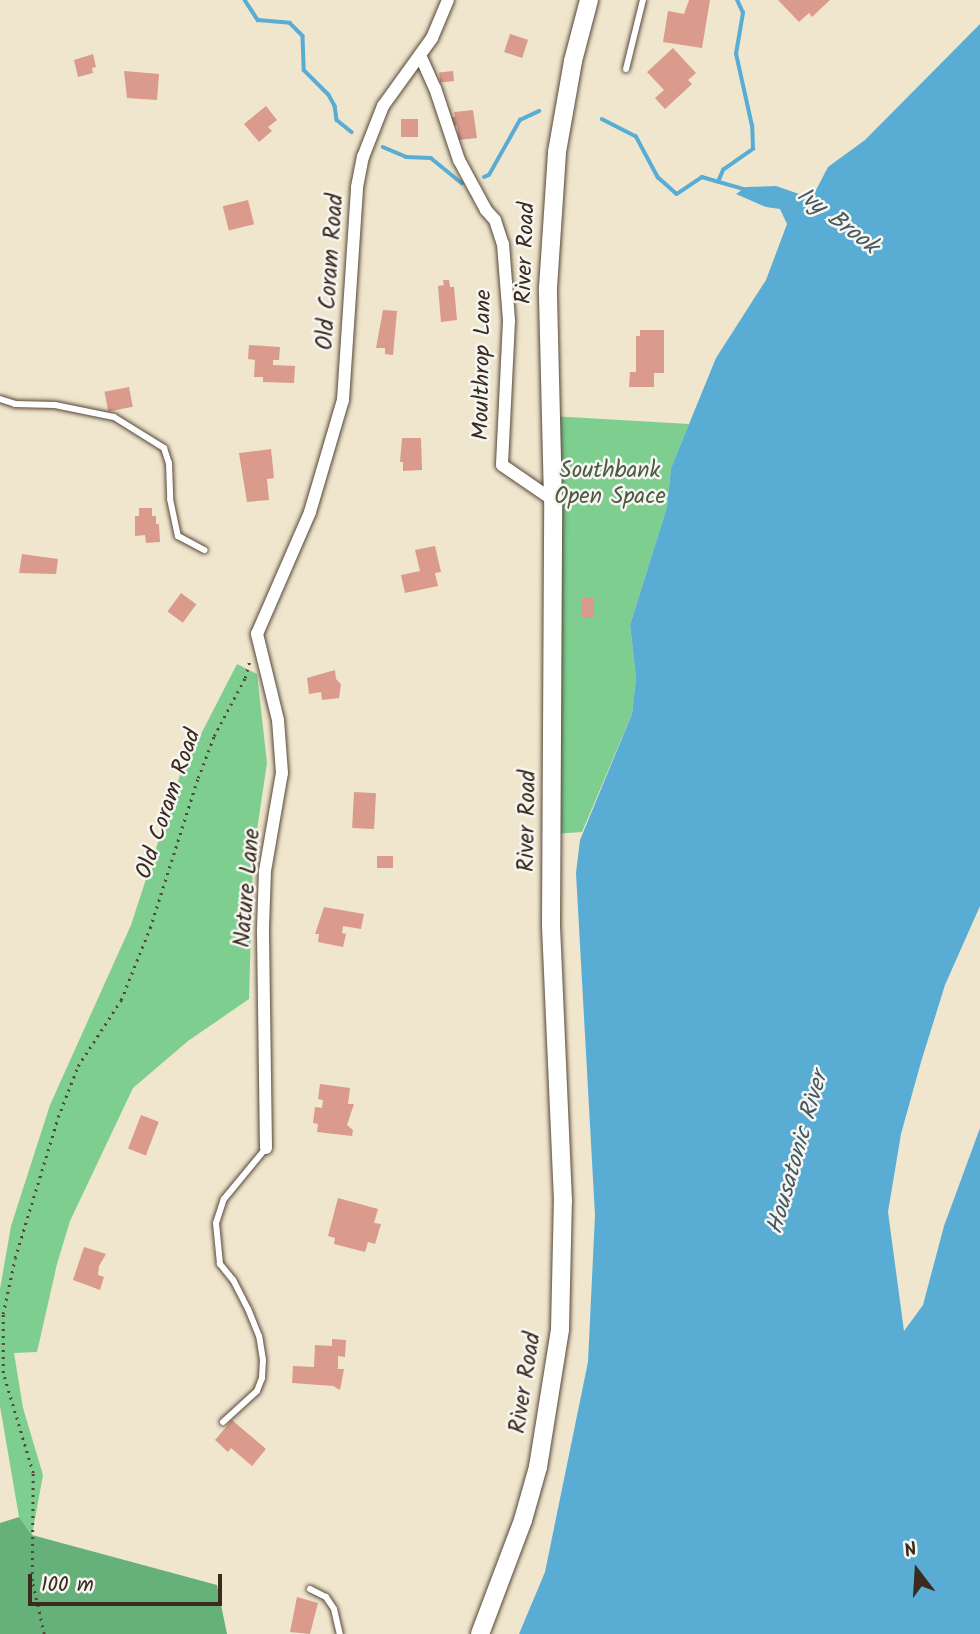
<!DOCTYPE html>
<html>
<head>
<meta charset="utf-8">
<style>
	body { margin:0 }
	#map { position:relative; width:980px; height:1634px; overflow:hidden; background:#efe6cd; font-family:Kalam,sans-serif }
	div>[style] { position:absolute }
	.green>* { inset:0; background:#7dce8f }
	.forest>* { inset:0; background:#66b17a }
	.water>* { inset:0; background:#59add5 }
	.stream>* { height:3.5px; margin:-1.75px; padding:0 1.75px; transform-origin:1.75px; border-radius:1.75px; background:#59add5 }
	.building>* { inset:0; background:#da9a8c; transform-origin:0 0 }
	.path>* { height:2.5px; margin-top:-1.25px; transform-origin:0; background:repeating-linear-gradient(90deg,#564638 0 2px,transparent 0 7px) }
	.roads { filter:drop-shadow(0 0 2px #564638) drop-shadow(0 0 2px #564638) }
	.lane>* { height:6px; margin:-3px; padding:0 3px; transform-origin:3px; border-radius:3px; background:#fff }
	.street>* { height:12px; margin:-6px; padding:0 6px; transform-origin:6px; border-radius:6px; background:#fff }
	.secondary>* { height:18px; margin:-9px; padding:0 9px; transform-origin:9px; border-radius:9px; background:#fff }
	span { translate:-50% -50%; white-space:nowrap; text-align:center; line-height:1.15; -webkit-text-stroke:5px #f6f6f2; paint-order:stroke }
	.street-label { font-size:23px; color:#3b2a1e }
	.park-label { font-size:23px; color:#4f5b40 }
	.water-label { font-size:24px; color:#46585e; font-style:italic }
	.north { position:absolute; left:882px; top:1536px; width:70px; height:70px; -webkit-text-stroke:5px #f6f6f2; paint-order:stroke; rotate:343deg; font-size:19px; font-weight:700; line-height:28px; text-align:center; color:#3b2a1e }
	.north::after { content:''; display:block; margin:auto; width:24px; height:32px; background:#3b2a1e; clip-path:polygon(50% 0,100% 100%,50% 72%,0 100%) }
	.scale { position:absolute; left:28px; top:1574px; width:194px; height:32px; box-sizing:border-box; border:4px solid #3b2a1e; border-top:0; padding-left:9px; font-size:21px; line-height:24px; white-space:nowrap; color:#3b2a1e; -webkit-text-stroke:5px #f6f6f2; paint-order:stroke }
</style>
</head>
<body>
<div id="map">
	<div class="green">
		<i style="clip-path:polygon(551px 416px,689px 424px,671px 468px,667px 507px,630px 625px,636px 678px,632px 714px,582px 832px,553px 834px)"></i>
		<i style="clip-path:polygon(237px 664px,257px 674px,267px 763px,253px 857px,249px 999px,188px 1041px,133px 1088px,70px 1221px,57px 1264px,37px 1352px,14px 1353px,23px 1408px,43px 1475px,32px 1535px,19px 1517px,0 1406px,0 1289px,11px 1226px,50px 1105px,131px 925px,180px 775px)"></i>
	</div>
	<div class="forest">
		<i style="clip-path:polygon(19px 1517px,32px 1535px,217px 1585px,227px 1634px,0 1634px,0 1523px)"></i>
	</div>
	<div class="water">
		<i style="clip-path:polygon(980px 24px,980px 906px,945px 985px,921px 1062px,901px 1134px,888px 1212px,904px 1331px,923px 1305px,944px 1226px,980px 1128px,980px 1634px,519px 1634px,545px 1572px,588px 1362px,595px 1215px,576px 873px,580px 840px,632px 714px,636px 678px,630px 625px,667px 507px,671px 468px,716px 358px,766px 280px,787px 224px,780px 209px,766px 207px,736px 194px,746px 187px,776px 186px,805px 196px,816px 190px,828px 167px,865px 140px)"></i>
	</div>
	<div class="stream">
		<i style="left:245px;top:0;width:24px;rotate:57deg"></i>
		<i style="left:258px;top:20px;width:32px;rotate:5deg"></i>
		<i style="left:290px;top:23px;width:18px;rotate:45deg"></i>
		<i style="left:303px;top:36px;width:34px;rotate:88deg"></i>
		<i style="left:304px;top:70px;width:35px;rotate:45deg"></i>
		<i style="left:329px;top:95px;width:13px;rotate:61deg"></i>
		<i style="left:335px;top:106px;width:14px;rotate:82deg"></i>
		<i style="left:337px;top:120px;width:19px;rotate:39deg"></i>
		<i style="left:602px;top:119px;width:38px;rotate:27deg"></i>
		<i style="left:636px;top:136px;width:47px;rotate:61.8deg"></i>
		<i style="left:658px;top:177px;width:25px;rotate:42deg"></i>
		<i style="left:677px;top:194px;width:30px;rotate:-34deg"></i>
		<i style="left:702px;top:177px;width:47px;rotate:16.1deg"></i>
		<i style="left:383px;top:147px;width:25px;rotate:23deg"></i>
		<i style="left:406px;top:157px;width:25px;rotate:2deg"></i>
		<i style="left:431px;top:158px;width:40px;rotate:39deg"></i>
		<i style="left:484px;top:177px;width:5px;rotate:-22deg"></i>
		<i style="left:489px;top:175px;width:63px;rotate:-60.6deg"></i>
		<i style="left:520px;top:120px;width:21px;rotate:-25deg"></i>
		<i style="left:718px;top:182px;width:13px;rotate:-67deg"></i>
		<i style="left:723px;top:170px;width:37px;rotate:-35deg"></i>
		<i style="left:753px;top:149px;width:23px;rotate:-92deg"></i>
		<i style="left:752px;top:126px;width:74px;rotate:-102.5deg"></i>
		<i style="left:736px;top:54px;width:42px;rotate:-80.3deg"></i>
		<i style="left:743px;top:13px;width:14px;rotate:-115deg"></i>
	</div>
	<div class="building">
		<i style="clip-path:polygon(689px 0,710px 0,702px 48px,663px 42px,668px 11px,684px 14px)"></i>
		<i style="clip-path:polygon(778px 0,830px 0,812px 17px,809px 13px,799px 22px)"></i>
		<i style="left:510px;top:34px;width:19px;height:19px;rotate:18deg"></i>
		<i style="clip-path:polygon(673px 48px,696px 73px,688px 80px,692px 84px,665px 109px,655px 98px,664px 90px,647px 72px)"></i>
		<i style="clip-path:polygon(93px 54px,96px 67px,92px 68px,93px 73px,78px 77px,74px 60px)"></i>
		<i style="clip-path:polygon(124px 71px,159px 74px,157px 100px,127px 98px)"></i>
		<i style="left:453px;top:71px;width:10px;height:14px;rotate:84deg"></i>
		<i style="clip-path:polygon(266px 106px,277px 120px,268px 127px,272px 131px,259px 142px,244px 124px)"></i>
		<i style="clip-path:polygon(473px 110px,477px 138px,459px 140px,457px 125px,451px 126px,450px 117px,455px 117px,454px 112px)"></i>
		<i style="left:418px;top:119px;width:18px;height:17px;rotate:90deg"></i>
		<i style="left:248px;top:200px;width:25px;height:26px;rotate:76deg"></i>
		<i style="clip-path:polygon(443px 280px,449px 280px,450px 287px,454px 287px,457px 320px,441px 322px,438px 286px,444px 285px)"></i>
		<i style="clip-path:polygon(383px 310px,397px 311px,393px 355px,385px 354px,385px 348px,376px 348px)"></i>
		<i style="clip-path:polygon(640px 330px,664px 330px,664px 373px,654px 373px,654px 387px,629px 387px,630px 372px,636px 372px,636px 336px,640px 336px)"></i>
		<i style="clip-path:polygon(249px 345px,280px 347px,279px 360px,273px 360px,273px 365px,295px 366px,294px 383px,263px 382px,263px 377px,254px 377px,255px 360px,248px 359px)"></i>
		<i style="left:129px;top:387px;width:20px;height:25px;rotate:79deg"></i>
		<i style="clip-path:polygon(402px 438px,421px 438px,422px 470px,403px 471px,403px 462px,400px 462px)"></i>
		<i style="clip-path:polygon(271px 449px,274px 478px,267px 479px,269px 500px,247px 502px,239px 453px)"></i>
		<i style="clip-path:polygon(139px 508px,152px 508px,152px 516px,156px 516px,156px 524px,159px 524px,160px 542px,146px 543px,145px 535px,135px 536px,135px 516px,139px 516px)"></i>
		<i style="clip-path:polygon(435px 546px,441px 572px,435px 573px,438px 586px,405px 593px,401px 575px,420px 571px,415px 550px)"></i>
		<i style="clip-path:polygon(22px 554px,58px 559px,56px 574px,19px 573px)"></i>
		<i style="left:181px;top:593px;width:19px;height:23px;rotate:36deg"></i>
		<i style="left:581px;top:598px;width:13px;height:20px"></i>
		<i style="clip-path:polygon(335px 670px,336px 679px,341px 684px,339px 698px,322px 700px,321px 692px,309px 694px,307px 678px)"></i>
		<i style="left:354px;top:792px;width:22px;height:36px;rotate:3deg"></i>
		<i style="left:377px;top:856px;width:16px;height:12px"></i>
		<i style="clip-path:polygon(324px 907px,364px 914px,361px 929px,343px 926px,342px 933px,346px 934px,343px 947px,318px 942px,319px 934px,315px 934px)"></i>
		<i style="clip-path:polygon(320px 1084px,350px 1088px,348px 1104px,354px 1104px,347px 1125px,353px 1130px,352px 1136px,317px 1132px,318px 1124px,313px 1123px,315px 1107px,322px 1108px,323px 1100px,318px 1099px)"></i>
		<i style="left:141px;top:1115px;width:19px;height:36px;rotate:21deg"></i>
		<i style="clip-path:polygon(338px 1198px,378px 1209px,374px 1223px,381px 1224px,375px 1244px,368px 1242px,365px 1252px,334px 1244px,335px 1238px,328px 1236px)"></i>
		<i style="clip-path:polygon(84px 1247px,106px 1254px,99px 1266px,98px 1275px,104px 1277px,100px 1290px,73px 1280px)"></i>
		<i style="clip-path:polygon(332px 1339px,346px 1340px,345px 1357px,338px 1356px,338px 1369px,344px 1369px,340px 1390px,333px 1386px,292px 1383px,293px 1366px,314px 1367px,315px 1345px,332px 1346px)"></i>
		<i style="clip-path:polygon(232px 1420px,266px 1449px,252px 1466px,231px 1448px,228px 1452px,215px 1440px)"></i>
		<i style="clip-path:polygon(297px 1597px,318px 1603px,310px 1634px,290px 1632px)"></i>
	</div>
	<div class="path">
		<i style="left:44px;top:1634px;width:54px;rotate:-102.8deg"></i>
		<i style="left:32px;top:1581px;width:108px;rotate:-89.5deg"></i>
		<i style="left:33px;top:1473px;width:104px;rotate:-106.7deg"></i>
		<i style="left:3px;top:1373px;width:59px;rotate:-90deg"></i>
		<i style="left:3px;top:1314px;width:57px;rotate:-77.9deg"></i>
		<i style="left:15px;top:1258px;width:147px;rotate:-73deg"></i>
		<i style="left:58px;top:1117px;width:55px;rotate:-68.6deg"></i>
		<i style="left:78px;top:1066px;width:79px;rotate:-56.9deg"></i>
		<i style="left:121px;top:1000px;width:78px;rotate:-68.1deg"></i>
		<i style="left:150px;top:928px;width:157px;rotate:-72.3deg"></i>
		<i style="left:198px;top:778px;width:45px;rotate:-69.1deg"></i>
		<i style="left:214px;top:736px;width:66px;rotate:-61.9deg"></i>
		<i style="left:245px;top:678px;width:20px;rotate:-75deg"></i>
	</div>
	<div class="roads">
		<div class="lane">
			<i style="left:626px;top:69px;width:71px;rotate:-76.2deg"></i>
			<i style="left:0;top:399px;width:16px;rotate:18deg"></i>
			<i style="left:15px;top:404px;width:40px;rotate:1.4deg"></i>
			<i style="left:55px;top:405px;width:60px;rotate:11.5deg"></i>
			<i style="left:114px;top:417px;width:59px;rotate:31.8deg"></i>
			<i style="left:164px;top:448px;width:16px;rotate:72deg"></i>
			<i style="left:169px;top:463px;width:36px;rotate:88deg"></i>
			<i style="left:170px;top:499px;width:38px;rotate:78deg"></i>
			<i style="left:178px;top:536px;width:30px;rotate:28deg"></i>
			<i style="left:223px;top:1422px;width:46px;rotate:-42.4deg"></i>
			<i style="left:257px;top:1391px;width:14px;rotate:-69deg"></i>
			<i style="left:262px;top:1378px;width:18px;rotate:-87deg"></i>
			<i style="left:263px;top:1360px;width:24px;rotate:-99deg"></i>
			<i style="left:259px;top:1336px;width:29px;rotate:-112deg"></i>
			<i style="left:248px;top:1309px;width:33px;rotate:-117deg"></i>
			<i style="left:233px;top:1280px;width:21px;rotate:-129deg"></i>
			<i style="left:220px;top:1264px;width:41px;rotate:-95.6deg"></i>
			<i style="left:216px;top:1223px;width:25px;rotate:-72deg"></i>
			<i style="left:224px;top:1199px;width:66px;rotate:-50.5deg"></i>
			<i style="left:310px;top:1589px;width:18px;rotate:27deg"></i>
			<i style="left:326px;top:1597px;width:14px;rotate:56deg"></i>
			<i style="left:334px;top:1609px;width:26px;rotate:77deg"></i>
		</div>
		<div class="street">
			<i style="left:420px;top:55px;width:36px;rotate:66deg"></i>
			<i style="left:435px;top:88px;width:76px;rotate:71.6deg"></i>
			<i style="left:459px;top:160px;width:57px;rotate:61.6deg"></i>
			<i style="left:486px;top:210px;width:13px;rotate:48deg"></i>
			<i style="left:495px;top:220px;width:25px;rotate:72deg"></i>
			<i style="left:503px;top:244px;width:77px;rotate:85.5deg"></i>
			<i style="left:509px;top:321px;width:144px;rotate:92.8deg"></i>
			<i style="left:502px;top:465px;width:62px;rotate:34.5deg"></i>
			<i style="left:266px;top:1148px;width:220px;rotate:-90.8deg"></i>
			<i style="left:263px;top:928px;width:57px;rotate:-88deg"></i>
			<i style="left:265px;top:871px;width:99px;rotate:-80.2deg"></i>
			<i style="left:282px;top:773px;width:53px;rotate:-94.3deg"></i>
			<i style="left:278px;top:720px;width:89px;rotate:-103.7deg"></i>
			<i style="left:257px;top:634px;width:133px;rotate:-66.5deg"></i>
			<i style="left:310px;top:512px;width:117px;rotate:-73.6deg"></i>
			<i style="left:343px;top:400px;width:213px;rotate:-86.2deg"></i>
			<i style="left:357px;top:187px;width:31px;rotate:-79deg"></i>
			<i style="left:363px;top:157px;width:55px;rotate:-68.6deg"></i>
			<i style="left:383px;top:106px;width:84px;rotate:-54.2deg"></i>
			<i style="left:432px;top:38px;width:41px;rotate:-67.2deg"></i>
		</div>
		<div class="secondary">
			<i style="left:480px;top:1634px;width:122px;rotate:-69.3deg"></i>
			<i style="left:523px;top:1520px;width:55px;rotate:-74.2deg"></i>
			<i style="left:538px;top:1467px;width:140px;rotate:-80.9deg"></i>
			<i style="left:560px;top:1329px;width:128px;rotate:-88.7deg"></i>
			<i style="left:563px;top:1201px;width:276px;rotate:-92.5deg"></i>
			<i style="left:551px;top:925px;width:425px;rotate:-89.7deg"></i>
			<i style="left:553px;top:500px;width:212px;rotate:-91.4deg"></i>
			<i style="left:548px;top:288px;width:136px;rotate:-86.2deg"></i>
			<i style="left:557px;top:152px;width:92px;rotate:-80deg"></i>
			<i style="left:573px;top:61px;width:63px;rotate:-75.3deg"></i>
		</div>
	</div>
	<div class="street-label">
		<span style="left:526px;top:253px;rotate:-88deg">River Road</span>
		<span style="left:331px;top:272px;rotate:-86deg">Old Coram Road</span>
		<span style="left:483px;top:365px;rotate:-89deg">Moulthrop Lane</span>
		<span style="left:169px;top:804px;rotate:-71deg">Old Coram Road</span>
		<span style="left:528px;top:821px;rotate:-89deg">River Road</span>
		<span style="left:248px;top:888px;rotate:-85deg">Nature Lane</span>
		<span style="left:526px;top:1383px;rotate:-81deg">River Road</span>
	</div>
	<div class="park-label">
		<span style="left:610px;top:484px">Southbank<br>Open Space</span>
	</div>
	<div class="water-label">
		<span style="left:837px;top:221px;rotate:37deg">Ivy Brook</span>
		<span style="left:798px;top:1153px;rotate:-74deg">Housatonic River</span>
	</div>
	<div class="north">N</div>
	<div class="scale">100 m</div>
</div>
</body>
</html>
